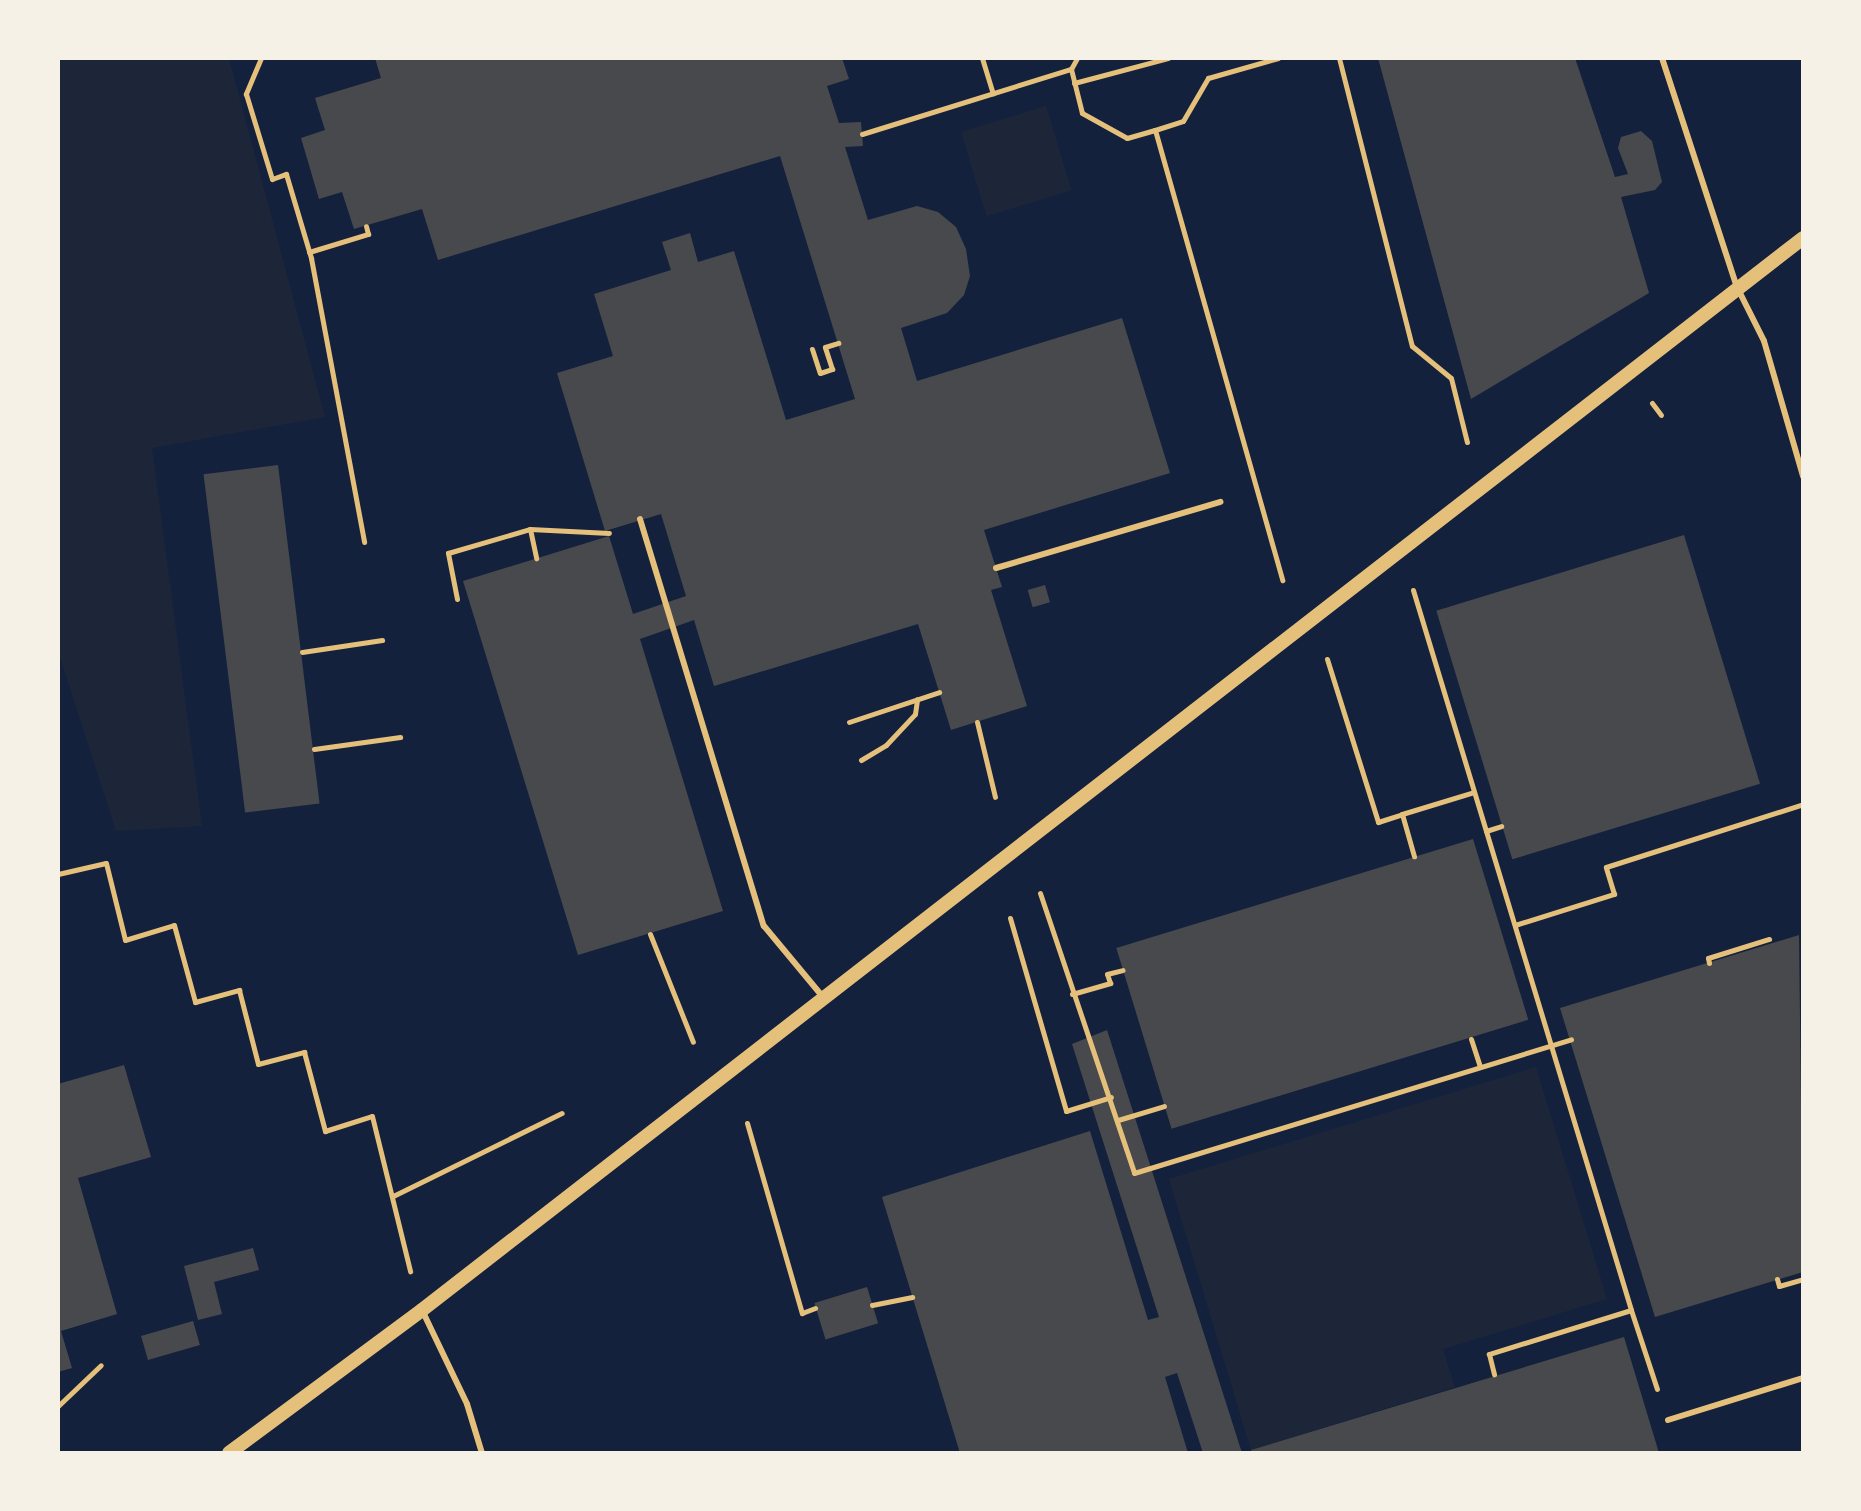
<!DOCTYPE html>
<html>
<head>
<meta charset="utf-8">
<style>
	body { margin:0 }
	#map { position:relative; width:1861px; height:1511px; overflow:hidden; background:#14213d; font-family:Poppins,sans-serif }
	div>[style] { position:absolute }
	.green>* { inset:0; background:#1d2539; transform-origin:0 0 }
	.building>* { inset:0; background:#48494c; transform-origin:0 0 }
	.path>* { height:5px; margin:-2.5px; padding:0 2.5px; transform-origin:2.5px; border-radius:2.5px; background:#e5c07b }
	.service>* { height:6px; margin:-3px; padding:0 3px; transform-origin:3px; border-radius:3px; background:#e5c07b }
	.tertiary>* { height:14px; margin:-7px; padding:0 7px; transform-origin:7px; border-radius:7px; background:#e5c07b }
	span { translate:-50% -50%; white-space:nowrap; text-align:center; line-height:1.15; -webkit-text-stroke:8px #f6f1e7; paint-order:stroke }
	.frame { position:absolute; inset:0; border:60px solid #f6f1e7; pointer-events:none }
</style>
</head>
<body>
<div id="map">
	<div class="green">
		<i style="clip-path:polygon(58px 58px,229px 58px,325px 417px,152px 448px,202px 826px,116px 831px,58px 651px)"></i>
		<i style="left:1046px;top:106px;width:88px;height:89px;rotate:73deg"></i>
		<i style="clip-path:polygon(1536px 1067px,1607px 1299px,1443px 1349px,1455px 1387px,1251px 1450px,1169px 1179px)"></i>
	</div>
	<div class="building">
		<i style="clip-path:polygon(375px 58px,842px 58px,849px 79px,827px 86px,839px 123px,861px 122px,863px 146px,845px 147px,868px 220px,917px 206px,938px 212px,956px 227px,966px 249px,970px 276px,964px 295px,947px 313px,901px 328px,917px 381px,1122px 318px,1170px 473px,984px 530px,1002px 587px,991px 590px,1027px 706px,951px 730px,918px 624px,714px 686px,694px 620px,640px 639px,723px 911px,578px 955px,463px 581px,609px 536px,633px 614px,686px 596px,661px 514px,605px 531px,557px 373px,613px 356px,594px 294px,671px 270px,662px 242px,690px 233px,698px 262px,734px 251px,786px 420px,855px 399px,780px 156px,438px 260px,422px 209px,354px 229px,342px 192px,319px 199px,301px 138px,325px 130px,315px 98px,381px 78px)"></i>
		<i style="clip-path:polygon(1378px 58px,1575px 58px,1615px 177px,1628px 174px,1618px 148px,1621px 137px,1641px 131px,1652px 141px,1662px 182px,1655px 190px,1621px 197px,1649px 293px,1471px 399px)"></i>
		<i style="left:278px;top:465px;width:341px;height:75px;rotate:83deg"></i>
		<i style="left:1684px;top:535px;width:260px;height:259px;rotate:73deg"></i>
		<i style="left:1045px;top:585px;width:18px;height:18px;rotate:74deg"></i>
		<i style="left:1473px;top:839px;width:189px;height:373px;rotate:73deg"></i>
		<i style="clip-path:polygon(1799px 935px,1803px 1272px,1655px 1317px,1560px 1008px)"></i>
		<i style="clip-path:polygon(1107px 1030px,1242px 1453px,1203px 1453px,1177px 1373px,1165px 1377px,1188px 1453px,960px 1453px,882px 1197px,1090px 1131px,1148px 1320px,1159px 1317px,1072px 1044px)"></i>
		<i style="clip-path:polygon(124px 1065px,151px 1157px,78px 1178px,117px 1314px,61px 1331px,72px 1368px,58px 1372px,58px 1084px)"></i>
		<i style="clip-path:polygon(253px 1248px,259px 1270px,214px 1282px,222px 1314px,198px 1320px,184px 1266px)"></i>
		<i style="left:867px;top:1287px;width:38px;height:55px;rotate:73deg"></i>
		<i style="left:193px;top:1321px;width:25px;height:54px;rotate:74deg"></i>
		<i style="clip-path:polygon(1624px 1337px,1659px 1453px,1252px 1453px,1251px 1450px)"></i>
	</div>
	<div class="path">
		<i style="left:261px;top:58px;width:39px;rotate:113deg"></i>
		<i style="left:246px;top:94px;width:89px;rotate:73deg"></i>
		<i style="left:272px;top:179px;width:15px;rotate:-20deg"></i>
		<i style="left:286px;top:174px;width:88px;rotate:73.4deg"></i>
		<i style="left:311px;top:258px;width:289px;rotate:79.4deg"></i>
		<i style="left:982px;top:58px;width:37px;rotate:73deg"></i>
		<i style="left:1339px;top:58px;width:297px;rotate:75.8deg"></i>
		<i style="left:1412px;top:346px;width:50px;rotate:39.4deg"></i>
		<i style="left:1451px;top:378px;width:66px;rotate:76deg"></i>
		<i style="left:1071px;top:69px;width:13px;rotate:-61deg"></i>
		<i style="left:1074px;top:83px;width:97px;rotate:-14.9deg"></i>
		<i style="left:1155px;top:130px;width:29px;rotate:-18deg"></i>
		<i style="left:1183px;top:121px;width:50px;rotate:-59.8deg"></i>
		<i style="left:1208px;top:78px;width:73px;rotate:-15.9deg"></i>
		<i style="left:862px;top:134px;width:219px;rotate:-17.3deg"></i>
		<i style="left:1071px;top:69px;width:45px;rotate:76deg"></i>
		<i style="left:1082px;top:113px;width:51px;rotate:29.1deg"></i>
		<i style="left:1127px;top:138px;width:29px;rotate:-16deg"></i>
		<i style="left:1155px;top:130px;width:468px;rotate:74.2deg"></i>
		<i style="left:309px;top:252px;width:62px;rotate:-17deg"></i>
		<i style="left:368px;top:234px;width:8px;rotate:-104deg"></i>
		<i style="left:812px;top:349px;width:25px;rotate:72deg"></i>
		<i style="left:820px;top:373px;width:13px;rotate:-18deg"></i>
		<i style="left:832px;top:369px;width:23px;rotate:-108deg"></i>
		<i style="left:825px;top:347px;width:14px;rotate:-17deg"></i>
		<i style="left:1652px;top:403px;width:15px;rotate:53deg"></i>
		<i style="left:530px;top:529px;width:30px;rotate:78deg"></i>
		<i style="left:1413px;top:590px;width:752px;rotate:73.15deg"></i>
		<i style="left:1631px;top:1310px;width:149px;rotate:162.8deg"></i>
		<i style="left:1489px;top:1354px;width:21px;rotate:76deg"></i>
		<i style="left:457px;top:599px;width:47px;rotate:-101.1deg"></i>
		<i style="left:448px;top:553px;width:85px;rotate:-16.3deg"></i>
		<i style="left:530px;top:529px;width:79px;rotate:2.9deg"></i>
		<i style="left:302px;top:652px;width:81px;rotate:-8.5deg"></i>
		<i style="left:1327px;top:659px;width:171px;rotate:72.6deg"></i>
		<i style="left:1378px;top:822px;width:25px;rotate:-18deg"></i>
		<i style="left:1402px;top:814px;width:44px;rotate:74.1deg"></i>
		<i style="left:849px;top:722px;width:95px;rotate:-18.4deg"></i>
		<i style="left:977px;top:722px;width:77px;rotate:76.5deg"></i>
		<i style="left:314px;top:749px;width:87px;rotate:-7.9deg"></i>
		<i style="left:861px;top:760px;width:29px;rotate:-31deg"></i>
		<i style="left:886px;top:745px;width:42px;rotate:-46.9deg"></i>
		<i style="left:915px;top:714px;width:15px;rotate:-82deg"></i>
		<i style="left:1402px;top:814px;width:75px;rotate:-17deg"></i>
		<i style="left:1486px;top:831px;width:16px;rotate:-18deg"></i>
		<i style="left:58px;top:874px;width:49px;rotate:-12.9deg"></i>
		<i style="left:106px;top:863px;width:79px;rotate:76.1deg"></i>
		<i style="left:125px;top:940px;width:51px;rotate:-17deg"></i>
		<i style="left:174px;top:925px;width:80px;rotate:74.7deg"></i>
		<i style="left:195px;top:1002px;width:46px;rotate:-15.3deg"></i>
		<i style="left:239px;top:990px;width:76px;rotate:75.6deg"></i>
		<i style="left:258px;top:1064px;width:48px;rotate:-14.6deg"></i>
		<i style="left:304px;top:1052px;width:82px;rotate:75.1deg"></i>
		<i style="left:325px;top:1131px;width:49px;rotate:-17.7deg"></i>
		<i style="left:372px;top:1116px;width:160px;rotate:76.2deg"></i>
		<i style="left:1040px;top:893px;width:295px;rotate:71.4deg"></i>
		<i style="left:1134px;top:1173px;width:457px;rotate:-17deg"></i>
		<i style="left:1010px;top:918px;width:201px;rotate:73.8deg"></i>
		<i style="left:1066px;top:1111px;width:47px;rotate:-17.3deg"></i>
		<i style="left:1515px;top:925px;width:104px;rotate:-17.4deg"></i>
		<i style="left:1614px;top:894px;width:28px;rotate:-107deg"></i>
		<i style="left:1606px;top:867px;width:207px;rotate:-17.7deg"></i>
		<i style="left:650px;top:934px;width:116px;rotate:68.3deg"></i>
		<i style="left:1709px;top:963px;width:5px;rotate:-101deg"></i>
		<i style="left:1708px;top:958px;width:64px;rotate:-17.3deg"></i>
		<i style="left:1072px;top:994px;width:40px;rotate:-16deg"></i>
		<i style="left:1110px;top:983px;width:9px;rotate:-108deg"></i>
		<i style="left:1107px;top:974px;width:16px;rotate:-14deg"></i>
		<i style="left:1471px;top:1039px;width:28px;rotate:72deg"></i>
		<i style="left:1118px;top:1120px;width:48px;rotate:-16.9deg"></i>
		<i style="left:747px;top:1123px;width:198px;rotate:73.9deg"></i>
		<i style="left:802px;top:1313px;width:14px;rotate:-21deg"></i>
		<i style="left:393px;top:1196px;width:188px;rotate:-26.2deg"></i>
		<i style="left:1777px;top:1279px;width:7px;rotate:74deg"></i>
		<i style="left:1779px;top:1286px;width:25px;rotate:-16deg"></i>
		<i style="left:872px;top:1305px;width:41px;rotate:-11.3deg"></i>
		<i style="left:1631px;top:1310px;width:83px;rotate:71.8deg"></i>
		<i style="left:58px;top:1406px;width:59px;rotate:-43.6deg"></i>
	</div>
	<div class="service">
		<i style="left:1662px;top:58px;width:241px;rotate:71.9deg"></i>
		<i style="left:1737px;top:287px;width:60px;rotate:63.4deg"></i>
		<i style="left:1764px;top:341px;width:141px;rotate:73.9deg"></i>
		<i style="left:640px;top:519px;width:425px;rotate:73.1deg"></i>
		<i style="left:764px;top:926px;width:92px;rotate:50.3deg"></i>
		<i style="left:996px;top:568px;width:234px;rotate:-16.4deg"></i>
		<i style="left:422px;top:1310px;width:104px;rotate:64.4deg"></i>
		<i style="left:467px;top:1404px;width:51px;rotate:73deg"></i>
		<i style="left:1668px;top:1420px;width:141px;rotate:-17.3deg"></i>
	</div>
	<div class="tertiary">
		<i style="left:229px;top:1453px;width:240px;rotate:-36.5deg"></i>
		<i style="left:422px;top:1310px;width:1748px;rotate:-37.82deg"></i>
	</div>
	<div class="frame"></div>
</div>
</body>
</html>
